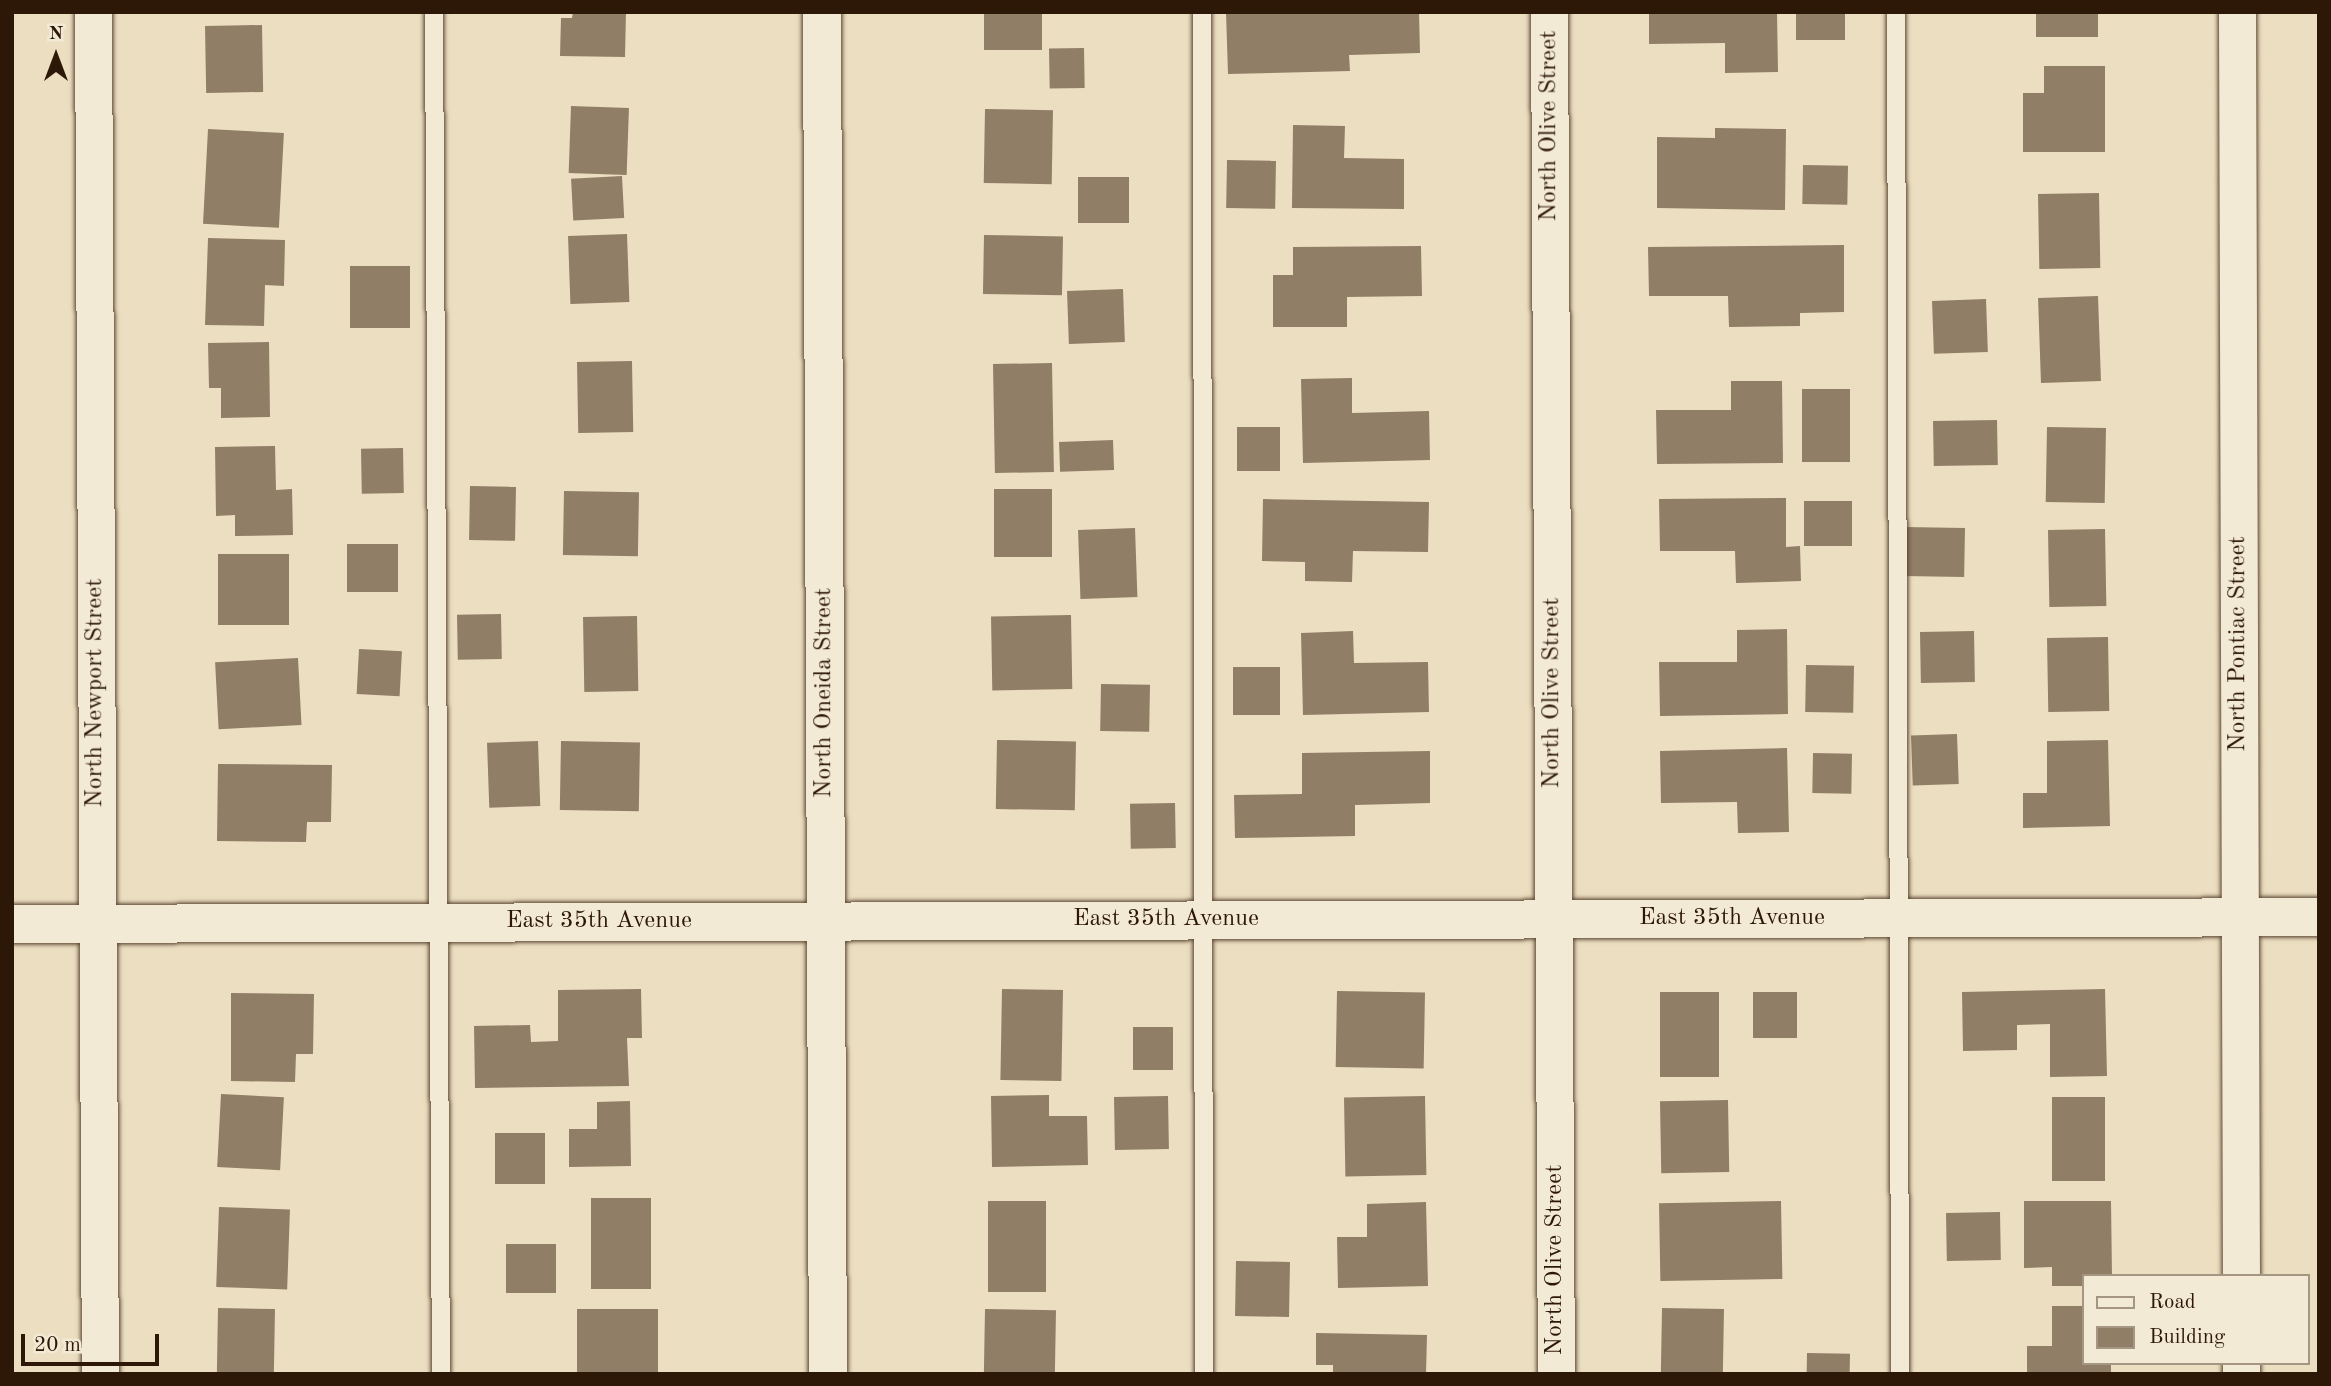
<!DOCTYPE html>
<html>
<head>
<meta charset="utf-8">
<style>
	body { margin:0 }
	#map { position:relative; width:2331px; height:1386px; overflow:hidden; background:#ecdec0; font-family:"Old Standard TT",serif }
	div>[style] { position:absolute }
	.building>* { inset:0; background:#907e67; transform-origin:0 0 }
	.roads { filter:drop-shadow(0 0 2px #5d4934) drop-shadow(0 0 2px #5d4934) }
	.service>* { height:18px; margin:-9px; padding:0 9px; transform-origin:9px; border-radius:9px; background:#f3ead6 }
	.minor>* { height:37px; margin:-18.5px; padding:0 18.5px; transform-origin:18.5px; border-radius:18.5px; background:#f3ead6 }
	.tertiary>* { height:38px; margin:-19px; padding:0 19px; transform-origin:19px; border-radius:19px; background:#f3ead6 }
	span { translate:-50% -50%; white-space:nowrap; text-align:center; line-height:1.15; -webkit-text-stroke:6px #f3ead6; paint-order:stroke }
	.street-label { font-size:24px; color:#2d1706 }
	.frame { position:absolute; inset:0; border:14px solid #2d1706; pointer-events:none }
	.legend { position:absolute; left:2082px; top:1274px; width:228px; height:91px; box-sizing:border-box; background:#f3ead6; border:2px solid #a49683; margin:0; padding:9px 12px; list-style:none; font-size:21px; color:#2d1706 }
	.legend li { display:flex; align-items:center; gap:14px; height:35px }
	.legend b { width:35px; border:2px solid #a49683 }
	.north { position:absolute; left:21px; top:21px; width:70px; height:70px; -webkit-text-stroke:5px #f3ead6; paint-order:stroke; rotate:0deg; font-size:19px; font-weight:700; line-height:28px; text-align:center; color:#2d1706 }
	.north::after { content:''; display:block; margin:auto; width:24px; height:32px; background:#2d1706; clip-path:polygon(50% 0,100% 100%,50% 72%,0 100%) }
	.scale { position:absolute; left:21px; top:1334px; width:138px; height:32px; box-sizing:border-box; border:4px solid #2d1706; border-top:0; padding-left:9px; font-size:21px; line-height:24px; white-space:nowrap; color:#2d1706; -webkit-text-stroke:5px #f3ead6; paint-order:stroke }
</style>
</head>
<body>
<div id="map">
	<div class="building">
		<i style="clip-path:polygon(573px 12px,626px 12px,625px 57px,560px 56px,561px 18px,572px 18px)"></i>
		<i style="left:984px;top:12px;width:58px;height:38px"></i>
		<i style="clip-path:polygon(1226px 12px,1419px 12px,1420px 53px,1349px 55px,1350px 71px,1228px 74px)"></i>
		<i style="clip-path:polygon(1649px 12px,1777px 12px,1778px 72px,1725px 73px,1725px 43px,1649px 44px)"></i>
		<i style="left:1796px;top:12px;width:49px;height:28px"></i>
		<i style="left:2036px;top:12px;width:62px;height:25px"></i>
		<i style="left:262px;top:25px;width:67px;height:57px;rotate:89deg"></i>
		<i style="left:1084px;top:48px;width:40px;height:35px;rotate:89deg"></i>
		<i style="clip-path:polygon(2044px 66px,2105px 66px,2105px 152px,2023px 152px,2023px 93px,2044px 93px)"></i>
		<i style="left:571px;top:106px;width:58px;height:67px;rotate:2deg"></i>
		<i style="left:985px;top:109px;width:68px;height:74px;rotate:1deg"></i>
		<i style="clip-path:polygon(1293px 125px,1345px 126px,1344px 158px,1404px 159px,1404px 209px,1292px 208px)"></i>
		<i style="clip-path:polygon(1715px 128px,1786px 129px,1785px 210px,1657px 208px,1657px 137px,1715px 138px)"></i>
		<i style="left:208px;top:129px;width:76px;height:95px;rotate:3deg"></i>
		<i style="left:1227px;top:160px;width:49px;height:48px;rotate:1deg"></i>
		<i style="left:1803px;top:165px;width:45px;height:39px;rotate:1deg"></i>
		<i style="left:622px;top:176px;width:42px;height:51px;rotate:87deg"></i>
		<i style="left:1078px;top:177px;width:51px;height:46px"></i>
		<i style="left:2099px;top:193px;width:75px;height:61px;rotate:89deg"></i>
		<i style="left:627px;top:234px;width:68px;height:59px;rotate:88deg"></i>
		<i style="left:984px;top:235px;width:79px;height:59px;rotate:1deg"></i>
		<i style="clip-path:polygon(208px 238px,285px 240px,284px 286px,265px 285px,264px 326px,205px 325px)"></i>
		<i style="clip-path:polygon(1844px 245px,1844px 312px,1800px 313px,1800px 326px,1729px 327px,1728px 296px,1649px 296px,1648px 247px)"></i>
		<i style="clip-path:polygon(1421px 246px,1422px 296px,1347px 297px,1347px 327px,1273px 327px,1273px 275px,1293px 275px,1293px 247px)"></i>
		<i style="left:350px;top:266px;width:60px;height:62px"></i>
		<i style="left:1123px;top:289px;width:53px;height:56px;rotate:88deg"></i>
		<i style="left:2098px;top:296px;width:85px;height:60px;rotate:88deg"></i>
		<i style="left:1986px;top:299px;width:53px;height:54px;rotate:88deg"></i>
		<i style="clip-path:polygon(269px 342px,270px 417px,221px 418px,221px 388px,209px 388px,208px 343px)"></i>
		<i style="left:632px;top:361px;width:71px;height:55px;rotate:89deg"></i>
		<i style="left:1052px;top:363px;width:109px;height:59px;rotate:89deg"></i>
		<i style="clip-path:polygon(1352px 378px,1352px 413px,1429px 411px,1430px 460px,1303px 463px,1301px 379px)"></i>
		<i style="clip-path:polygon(1731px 381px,1782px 381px,1783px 463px,1657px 464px,1656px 410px,1731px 410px)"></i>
		<i style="left:1802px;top:389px;width:48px;height:73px"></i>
		<i style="left:1997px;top:420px;width:45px;height:64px;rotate:89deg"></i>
		<i style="left:1237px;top:427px;width:43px;height:44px"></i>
		<i style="left:2047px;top:427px;width:59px;height:75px;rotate:1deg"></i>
		<i style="left:1113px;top:440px;width:30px;height:54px;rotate:88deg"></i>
		<i style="clip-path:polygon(275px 446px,276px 490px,292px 489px,293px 535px,235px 536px,235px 515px,216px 516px,215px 447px)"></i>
		<i style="left:403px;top:448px;width:45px;height:42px;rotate:89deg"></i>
		<i style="left:470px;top:486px;width:46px;height:54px;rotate:1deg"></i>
		<i style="left:994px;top:489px;width:58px;height:68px"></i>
		<i style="left:564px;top:491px;width:75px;height:64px;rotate:1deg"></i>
		<i style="clip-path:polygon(1786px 498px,1786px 547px,1800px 546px,1801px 581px,1736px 583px,1735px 551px,1660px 551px,1659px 499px)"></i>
		<i style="clip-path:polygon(1263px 499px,1429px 502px,1428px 552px,1353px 551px,1352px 582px,1305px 581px,1305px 562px,1262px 561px)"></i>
		<i style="left:1804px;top:501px;width:48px;height:45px"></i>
		<i style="left:1904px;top:527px;width:61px;height:49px;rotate:1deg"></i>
		<i style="left:1135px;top:528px;width:69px;height:57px;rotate:88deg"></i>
		<i style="left:2105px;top:529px;width:77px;height:57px;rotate:89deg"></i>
		<i style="left:347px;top:544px;width:51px;height:48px"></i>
		<i style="left:218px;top:554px;width:71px;height:71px"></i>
		<i style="left:501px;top:614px;width:45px;height:44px;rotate:89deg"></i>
		<i style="left:1071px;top:615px;width:74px;height:80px;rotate:89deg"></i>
		<i style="left:637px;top:616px;width:75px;height:54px;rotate:89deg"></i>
		<i style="clip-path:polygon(1787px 629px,1788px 714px,1660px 716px,1659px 662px,1737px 662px,1737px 630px)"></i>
		<i style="clip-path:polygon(1353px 631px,1354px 663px,1428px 662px,1429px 712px,1303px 715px,1301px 633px)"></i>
		<i style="left:1974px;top:631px;width:51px;height:54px;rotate:89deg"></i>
		<i style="left:2108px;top:637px;width:74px;height:61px;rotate:89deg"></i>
		<i style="left:359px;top:649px;width:43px;height:45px;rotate:3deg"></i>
		<i style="left:298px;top:658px;width:67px;height:83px;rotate:87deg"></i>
		<i style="left:1806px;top:665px;width:48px;height:47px;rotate:1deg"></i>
		<i style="left:1233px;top:667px;width:47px;height:48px"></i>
		<i style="left:1101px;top:684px;width:49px;height:47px;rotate:1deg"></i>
		<i style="left:1957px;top:734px;width:50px;height:46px;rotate:88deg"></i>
		<i style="left:997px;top:740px;width:79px;height:69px;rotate:1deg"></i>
		<i style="clip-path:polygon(2108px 740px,2110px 826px,2023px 828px,2023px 793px,2047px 793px,2047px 741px)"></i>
		<i style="left:538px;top:741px;width:65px;height:51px;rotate:88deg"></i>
		<i style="left:561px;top:741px;width:79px;height:69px;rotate:1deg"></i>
		<i style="clip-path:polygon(1787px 748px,1789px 832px,1738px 833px,1737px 802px,1661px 803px,1660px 751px)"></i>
		<i style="clip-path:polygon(1430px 751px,1430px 803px,1355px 805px,1355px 836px,1235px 838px,1234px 795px,1302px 794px,1302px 753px)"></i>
		<i style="left:1813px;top:753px;width:39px;height:40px;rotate:1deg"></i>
		<i style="clip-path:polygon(218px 764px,332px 765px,331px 822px,307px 822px,306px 842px,217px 841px)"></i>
		<i style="left:1175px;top:803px;width:45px;height:45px;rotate:89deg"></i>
		<i style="clip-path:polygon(641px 989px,642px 1038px,627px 1038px,629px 1086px,475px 1088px,474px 1026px,530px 1025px,531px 1042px,558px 1041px,558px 990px)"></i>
		<i style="left:1002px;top:989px;width:61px;height:91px;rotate:1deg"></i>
		<i style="clip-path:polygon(2105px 989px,2107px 1076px,2050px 1077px,2050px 1024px,2017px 1025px,2017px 1050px,1963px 1051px,1962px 992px)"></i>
		<i style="left:1337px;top:991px;width:88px;height:76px;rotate:1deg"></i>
		<i style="left:1660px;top:992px;width:59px;height:85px"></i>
		<i style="left:1753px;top:992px;width:44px;height:46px"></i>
		<i style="clip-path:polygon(231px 993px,314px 994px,313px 1054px,296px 1054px,295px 1082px,231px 1081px)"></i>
		<i style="left:1133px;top:1027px;width:40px;height:43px"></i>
		<i style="left:221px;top:1094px;width:63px;height:73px;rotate:3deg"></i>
		<i style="clip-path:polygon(1049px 1095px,1049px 1116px,1087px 1116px,1088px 1165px,992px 1167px,991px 1096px)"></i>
		<i style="left:1168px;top:1096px;width:53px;height:54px;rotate:89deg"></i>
		<i style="left:1425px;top:1096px;width:79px;height:81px;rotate:89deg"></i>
		<i style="left:2052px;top:1097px;width:53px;height:84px"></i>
		<i style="left:1728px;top:1100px;width:72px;height:68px;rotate:89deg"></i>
		<i style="clip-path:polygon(630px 1101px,631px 1166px,569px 1167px,569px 1129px,597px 1129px,597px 1102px)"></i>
		<i style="left:495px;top:1133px;width:50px;height:51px"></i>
		<i style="left:591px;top:1198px;width:60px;height:91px"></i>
		<i style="left:988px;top:1201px;width:58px;height:91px"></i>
		<i style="left:1781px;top:1201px;width:78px;height:122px;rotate:89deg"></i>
		<i style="clip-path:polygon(2024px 1201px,2111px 1201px,2112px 1276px,2084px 1276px,2084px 1286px,2052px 1286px,2052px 1267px,2024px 1268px)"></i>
		<i style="clip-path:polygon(1426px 1202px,1428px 1286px,1338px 1288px,1337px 1237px,1367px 1237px,1367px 1204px)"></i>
		<i style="left:219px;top:1207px;width:71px;height:80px;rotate:2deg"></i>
		<i style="left:2000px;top:1212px;width:48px;height:54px;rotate:89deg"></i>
		<i style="left:506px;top:1244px;width:50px;height:49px"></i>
		<i style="left:1236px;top:1261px;width:54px;height:55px;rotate:1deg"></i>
		<i style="clip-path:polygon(2052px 1306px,2084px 1306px,2084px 1363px,2111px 1363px,2111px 1374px,2027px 1374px,2027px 1346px,2052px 1346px)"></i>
		<i style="left:218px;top:1308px;width:57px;height:66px;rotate:1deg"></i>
		<i style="left:1662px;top:1308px;width:62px;height:66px;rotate:1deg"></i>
		<i style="left:577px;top:1309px;width:81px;height:65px"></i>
		<i style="left:985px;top:1309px;width:71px;height:65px;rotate:1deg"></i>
		<i style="clip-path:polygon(1316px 1333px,1427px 1335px,1426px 1374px,1333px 1374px,1333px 1365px,1316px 1365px)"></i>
		<i style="left:1807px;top:1353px;width:43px;height:21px;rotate:1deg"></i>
	</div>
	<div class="roads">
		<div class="service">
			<i style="left:434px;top:12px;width:1362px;rotate:89.71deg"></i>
			<i style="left:1202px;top:12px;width:1362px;rotate:89.92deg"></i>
			<i style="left:1896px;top:12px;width:1362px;rotate:89.83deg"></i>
		</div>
		<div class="minor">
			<i style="left:93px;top:12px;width:1362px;rotate:89.71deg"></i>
			<i style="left:1549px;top:12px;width:1362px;rotate:89.71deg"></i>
			<i style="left:2237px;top:12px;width:1264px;rotate:89.82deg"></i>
			<i style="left:2241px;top:1363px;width:11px;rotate:90deg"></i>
		</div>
		<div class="tertiary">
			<i style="left:822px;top:12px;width:1362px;rotate:89.75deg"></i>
			<i style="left:12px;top:924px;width:2307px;rotate:-0.17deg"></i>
		</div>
	</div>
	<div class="street-label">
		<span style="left:1550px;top:126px;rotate:-90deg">North Olive Street</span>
		<span style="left:2239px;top:644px;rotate:-90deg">North Pontiac Street</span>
		<span style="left:96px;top:693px;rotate:-90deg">North Newport Street</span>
		<span style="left:825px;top:693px;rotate:-90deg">North Oneida Street</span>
		<span style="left:1553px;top:693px;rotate:-90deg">North Olive Street</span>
		<span style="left:1732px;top:919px">East 35th Avenue</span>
		<span style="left:1166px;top:920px">East 35th Avenue</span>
		<span style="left:599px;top:922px">East 35th Avenue</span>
		<span style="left:1556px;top:1260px;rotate:-90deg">North Olive Street</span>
	</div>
	<div class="frame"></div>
	<ul class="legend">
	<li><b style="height:9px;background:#f3ead6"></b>Road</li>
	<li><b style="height:19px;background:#907e67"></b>Building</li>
	</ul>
	<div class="north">N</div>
	<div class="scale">20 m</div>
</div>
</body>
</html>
